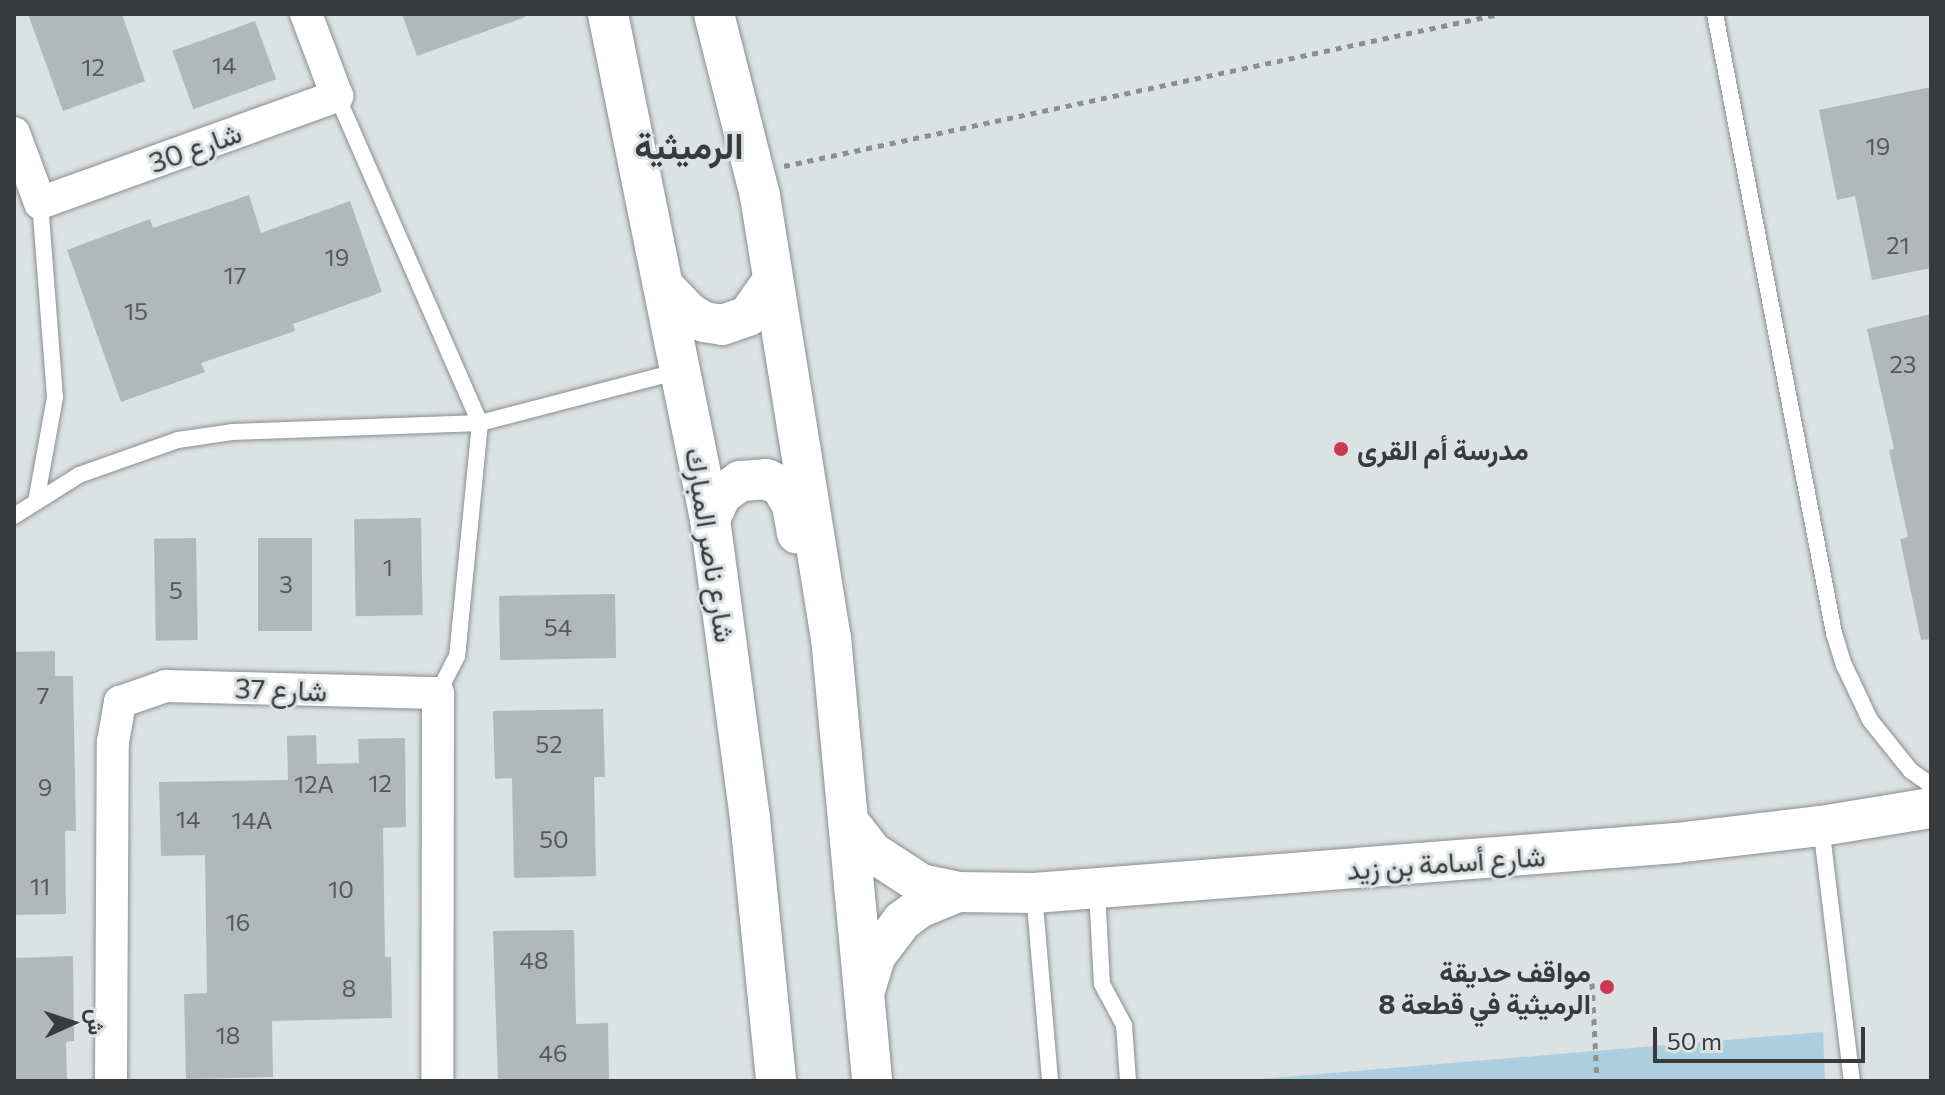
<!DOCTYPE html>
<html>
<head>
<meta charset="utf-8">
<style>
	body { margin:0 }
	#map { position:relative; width:1945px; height:1095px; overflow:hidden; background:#dce1e3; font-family:Commissioner,Vazirmatn,sans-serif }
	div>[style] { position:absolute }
	.green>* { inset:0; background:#accede }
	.building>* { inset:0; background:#b2b7b9; transform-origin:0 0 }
	.path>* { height:5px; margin-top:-2.5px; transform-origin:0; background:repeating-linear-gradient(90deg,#8c8f91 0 6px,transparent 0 12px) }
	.roads { filter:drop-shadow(0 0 2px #898e90) drop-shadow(0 0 2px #898e90) }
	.service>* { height:16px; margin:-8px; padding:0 8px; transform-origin:8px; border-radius:8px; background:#fff }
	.minor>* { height:32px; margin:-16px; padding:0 16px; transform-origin:16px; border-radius:16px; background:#fff }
	.tertiary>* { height:40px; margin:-20px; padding:0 20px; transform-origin:20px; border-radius:20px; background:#fff }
	.dots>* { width:22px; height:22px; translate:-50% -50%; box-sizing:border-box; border:4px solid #dce1e3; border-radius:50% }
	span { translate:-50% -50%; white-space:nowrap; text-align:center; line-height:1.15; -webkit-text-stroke:6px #dce1e3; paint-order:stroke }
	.number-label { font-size:24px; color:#56595a }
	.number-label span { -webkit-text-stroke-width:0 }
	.street-label { font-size:28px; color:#383a3b }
	.poi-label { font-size:28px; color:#383a3b; font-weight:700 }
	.left { translate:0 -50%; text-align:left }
	.right { translate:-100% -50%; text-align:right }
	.district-label { font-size:36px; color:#383a3b; font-weight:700 }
	.frame { position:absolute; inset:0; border:16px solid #383a3b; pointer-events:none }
	.north { position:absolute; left:32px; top:983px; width:80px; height:80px; -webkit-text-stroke:6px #dce1e3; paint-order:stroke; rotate:87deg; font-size:22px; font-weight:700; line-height:32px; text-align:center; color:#383a3b }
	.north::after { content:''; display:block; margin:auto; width:28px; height:36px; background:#383a3b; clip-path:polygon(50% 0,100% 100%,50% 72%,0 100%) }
	.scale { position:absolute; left:1653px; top:1027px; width:212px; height:36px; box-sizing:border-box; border:4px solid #383a3b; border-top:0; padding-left:10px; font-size:24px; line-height:28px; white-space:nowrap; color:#383a3b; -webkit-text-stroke:6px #dce1e3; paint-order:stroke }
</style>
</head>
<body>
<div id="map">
	<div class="green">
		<i style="clip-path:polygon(1823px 1032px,1825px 1081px,1236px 1081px)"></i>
	</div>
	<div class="building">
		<i style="clip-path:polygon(28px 14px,122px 14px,145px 81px,63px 111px)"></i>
		<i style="clip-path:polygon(402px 14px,524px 14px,525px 17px,417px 56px)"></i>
		<i style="left:255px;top:21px;width:62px;height:88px;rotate:70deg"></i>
		<i style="clip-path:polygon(1931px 87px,1931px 268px,1872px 280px,1855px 196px,1837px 200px,1819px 110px)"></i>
		<i style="clip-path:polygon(249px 195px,261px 233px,350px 201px,382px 292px,293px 324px,295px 331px,201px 363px,205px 372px,121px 402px,67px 250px,150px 219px,153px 228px)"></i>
		<i style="clip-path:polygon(1931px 314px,1931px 639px,1921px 640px,1900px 539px,1908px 537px,1889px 450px,1894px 449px,1867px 329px)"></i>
		<i style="left:421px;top:518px;width:97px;height:67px;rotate:89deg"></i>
		<i style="left:196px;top:538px;width:102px;height:42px;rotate:89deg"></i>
		<i style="left:258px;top:538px;width:54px;height:93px"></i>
		<i style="left:615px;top:594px;width:64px;height:116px;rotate:89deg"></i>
		<i style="clip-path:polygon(55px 651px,55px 676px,73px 676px,76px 831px,65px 831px,66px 914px,14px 915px,14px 652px)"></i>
		<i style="clip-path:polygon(603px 709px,605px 777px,594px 777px,596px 876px,514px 878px,512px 778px,495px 779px,493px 711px)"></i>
		<i style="clip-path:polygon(316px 735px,317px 764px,359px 763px,358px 739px,405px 738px,406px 827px,383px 828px,385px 957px,391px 957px,392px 1018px,272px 1021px,273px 1077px,186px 1079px,184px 994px,207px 993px,205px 855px,161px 856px,159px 782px,288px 780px,287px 736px)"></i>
		<i style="clip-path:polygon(574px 930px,576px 1024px,608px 1023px,609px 1081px,498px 1081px,493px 931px)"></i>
		<i style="clip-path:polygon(73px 956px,74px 1041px,66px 1042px,67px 1081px,14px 1081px,14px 958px)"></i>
	</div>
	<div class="path">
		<i style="left:784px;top:166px;width:731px;rotate:-12deg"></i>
		<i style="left:1592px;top:983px;width:98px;rotate:87.1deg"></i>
		<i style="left:1423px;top:1081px;width:19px"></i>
	</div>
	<div class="roads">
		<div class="service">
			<i style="left:1715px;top:14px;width:630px;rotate:79.12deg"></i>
			<i style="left:1834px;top:633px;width:34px;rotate:73deg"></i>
			<i style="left:1844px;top:665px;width:61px;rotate:64.7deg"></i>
			<i style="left:1870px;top:720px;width:65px;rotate:51.2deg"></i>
			<i style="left:1911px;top:771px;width:24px;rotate:35deg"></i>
			<i style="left:337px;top:96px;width:357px;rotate:66.4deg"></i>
			<i style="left:480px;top:423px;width:234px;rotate:95.6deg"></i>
			<i style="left:457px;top:656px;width:42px;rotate:117.2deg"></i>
			<i style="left:36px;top:502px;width:107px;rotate:-79.7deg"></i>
			<i style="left:55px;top:397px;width:195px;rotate:-94.4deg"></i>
			<i style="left:14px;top:516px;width:77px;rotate:-32.2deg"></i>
			<i style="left:79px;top:475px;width:105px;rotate:-19.5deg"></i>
			<i style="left:178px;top:440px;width:56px;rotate:-8.3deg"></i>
			<i style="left:233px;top:432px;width:247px;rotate:-2.1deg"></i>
			<i style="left:480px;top:423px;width:206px;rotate:-14.6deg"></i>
			<i style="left:1821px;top:826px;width:257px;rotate:83.1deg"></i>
			<i style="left:1097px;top:890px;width:94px;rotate:87deg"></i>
			<i style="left:1102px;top:984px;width:47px;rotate:61.8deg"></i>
			<i style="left:1124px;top:1025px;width:56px;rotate:85.9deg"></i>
			<i style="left:1034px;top:893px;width:189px;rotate:85.1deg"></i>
		</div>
		<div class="minor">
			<i style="left:14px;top:133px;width:75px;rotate:69.6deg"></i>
			<i style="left:40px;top:203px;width:316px;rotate:-19.8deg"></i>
			<i style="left:337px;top:96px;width:88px;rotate:-110.7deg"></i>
			<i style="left:111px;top:1081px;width:339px;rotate:-89.7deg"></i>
			<i style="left:113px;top:742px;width:41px;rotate:-80.1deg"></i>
			<i style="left:120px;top:702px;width:49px;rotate:-19.2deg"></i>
			<i style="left:166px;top:686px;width:272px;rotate:1.5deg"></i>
			<i style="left:438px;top:693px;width:388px;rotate:90.1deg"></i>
		</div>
		<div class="tertiary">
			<i style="left:608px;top:14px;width:515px;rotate:78.58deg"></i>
			<i style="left:710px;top:519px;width:303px;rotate:82.4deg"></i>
			<i style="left:750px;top:819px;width:263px;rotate:84.3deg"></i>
			<i style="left:714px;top:14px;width:188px;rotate:75.8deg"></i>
			<i style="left:760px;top:196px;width:447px;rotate:80.9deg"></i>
			<i style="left:831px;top:637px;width:446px;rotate:84.7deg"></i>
			<i style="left:666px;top:289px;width:33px;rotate:46deg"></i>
			<i style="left:689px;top:313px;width:17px;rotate:31deg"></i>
			<i style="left:704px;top:322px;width:18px;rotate:9deg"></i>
			<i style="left:722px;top:325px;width:28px;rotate:-19deg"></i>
			<i style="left:748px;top:316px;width:40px;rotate:-55.1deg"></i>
			<i style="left:710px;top:519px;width:26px;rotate:-65deg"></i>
			<i style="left:721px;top:495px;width:24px;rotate:-36deg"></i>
			<i style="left:740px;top:481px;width:26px;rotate:-4deg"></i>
			<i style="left:766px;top:479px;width:17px;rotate:25deg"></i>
			<i style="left:781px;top:486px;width:22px;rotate:60deg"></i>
			<i style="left:792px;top:505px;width:29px;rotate:80deg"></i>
			<i style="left:848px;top:821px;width:39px;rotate:52deg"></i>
			<i style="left:872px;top:852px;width:59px;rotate:33.1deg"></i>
			<i style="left:921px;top:884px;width:38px;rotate:12deg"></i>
			<i style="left:958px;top:892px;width:76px;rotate:0.8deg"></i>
			<i style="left:1034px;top:893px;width:644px;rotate:-4.45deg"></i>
			<i style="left:1676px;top:843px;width:146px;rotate:-6.7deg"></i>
			<i style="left:1821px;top:826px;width:111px;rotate:-9.3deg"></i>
			<i style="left:866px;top:987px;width:34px;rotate:-73deg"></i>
			<i style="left:876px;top:955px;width:43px;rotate:-52.6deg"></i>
			<i style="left:902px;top:921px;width:21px;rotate:-37deg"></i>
			<i style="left:919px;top:908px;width:42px;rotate:-22.3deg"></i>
		</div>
	</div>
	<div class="dots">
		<i style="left:1341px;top:449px;background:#c9394f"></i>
		<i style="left:1607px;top:987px;background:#c9394f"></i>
	</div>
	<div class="number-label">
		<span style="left:224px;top:65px">14</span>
		<span style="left:93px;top:67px">12</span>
		<span style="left:1878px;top:146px">19</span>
		<span style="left:1898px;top:245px">21</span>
		<span style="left:337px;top:257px">19</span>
		<span style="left:235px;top:275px">17</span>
		<span style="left:136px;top:311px">15</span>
		<span style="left:1903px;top:364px">23</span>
		<span style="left:388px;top:567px">1</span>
		<span style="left:286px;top:584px">3</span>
		<span style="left:176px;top:590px">5</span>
		<span style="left:558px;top:627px">54</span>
		<span style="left:43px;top:695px">7</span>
		<span style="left:549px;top:744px">52</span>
		<span style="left:380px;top:783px">12</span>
		<span style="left:314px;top:784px">12A</span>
		<span style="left:45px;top:787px">9</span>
		<span style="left:188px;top:819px">14</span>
		<span style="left:252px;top:820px">14A</span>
		<span style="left:554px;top:839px">50</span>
		<span style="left:40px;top:886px">11</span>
		<span style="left:341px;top:889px">10</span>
		<span style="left:238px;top:922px">16</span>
		<span style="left:534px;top:960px">48</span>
		<span style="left:349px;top:988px">8</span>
		<span style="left:228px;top:1035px">18</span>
		<span style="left:553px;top:1053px">46</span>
	</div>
	<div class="street-label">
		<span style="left:195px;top:147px;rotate:-20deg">شارع 30</span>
		<span style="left:711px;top:545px;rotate:81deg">شارع ناصر المبارك</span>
		<span style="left:281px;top:689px;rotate:2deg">شارع 37</span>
		<span style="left:1446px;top:862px;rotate:-4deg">شارع أسامة بن زيد</span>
	</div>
	<div class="poi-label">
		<span class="left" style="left:1357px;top:449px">مدرسة أم القرى</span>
		<span class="right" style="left:1591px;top:987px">مواقف حديقة<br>الرميثية في قطعة 8</span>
	</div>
	<div class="district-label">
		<span style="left:689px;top:145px">الرميثية</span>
	</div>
	<div class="frame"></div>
	<div class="north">ش</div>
	<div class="scale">50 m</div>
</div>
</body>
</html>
